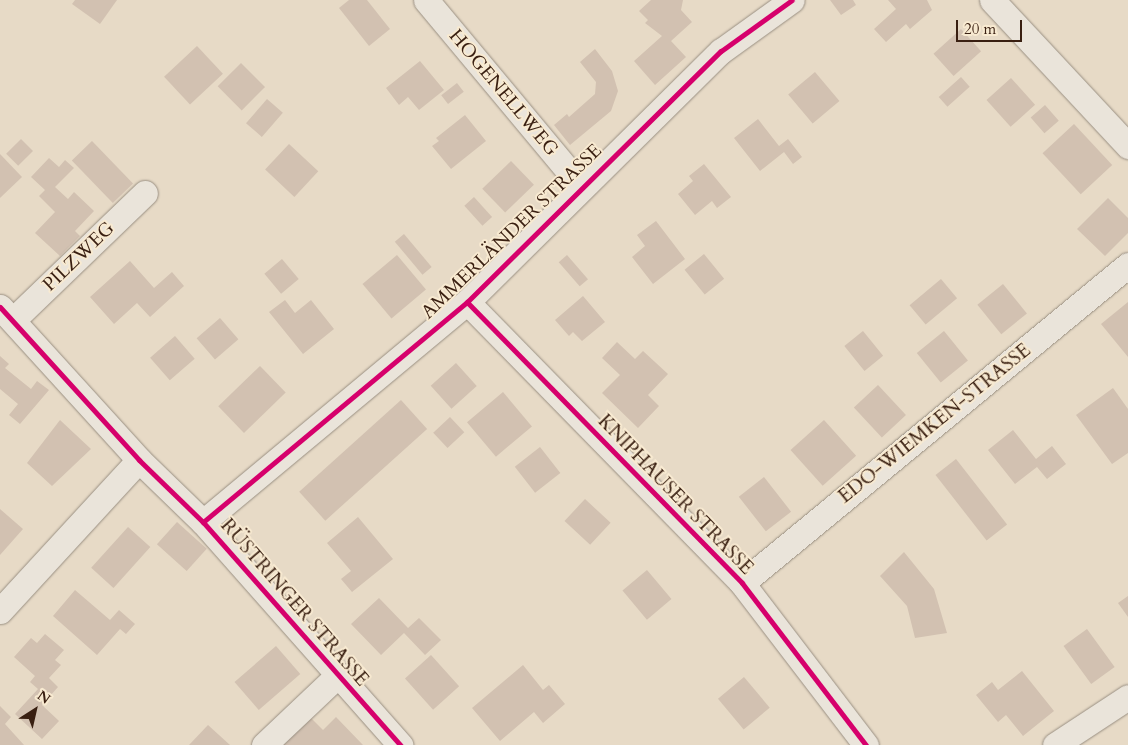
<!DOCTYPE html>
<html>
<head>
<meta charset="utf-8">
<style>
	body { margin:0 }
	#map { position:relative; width:1128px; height:745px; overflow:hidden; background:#e7dac6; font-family:Cardo,serif }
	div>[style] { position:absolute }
	.building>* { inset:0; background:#d2c1b1; transform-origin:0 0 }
	.roads { filter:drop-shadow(0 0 1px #998f82) drop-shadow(0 0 1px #998f82) }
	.minor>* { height:25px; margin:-12.5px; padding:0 12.5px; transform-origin:12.5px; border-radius:12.5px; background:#eae4da }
	.cycleway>* { height:5px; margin:-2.5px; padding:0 2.5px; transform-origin:2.5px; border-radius:2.5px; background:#d6006c }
	span { translate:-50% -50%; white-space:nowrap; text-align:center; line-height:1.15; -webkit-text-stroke:4px #f8ead1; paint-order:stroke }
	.street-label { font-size:19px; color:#391f11 }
	.north { position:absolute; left:10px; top:685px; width:50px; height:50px; -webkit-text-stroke:4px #f8ead1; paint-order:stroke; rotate:35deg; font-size:14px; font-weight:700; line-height:20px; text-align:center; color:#391f11 }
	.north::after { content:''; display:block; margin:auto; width:18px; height:22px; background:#391f11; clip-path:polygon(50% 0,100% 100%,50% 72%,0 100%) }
	.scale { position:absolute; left:956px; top:20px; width:66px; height:22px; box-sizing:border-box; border:2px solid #391f11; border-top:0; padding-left:6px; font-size:15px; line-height:18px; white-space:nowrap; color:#391f11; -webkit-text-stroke:4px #f8ead1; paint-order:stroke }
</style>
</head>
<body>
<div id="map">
	<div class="building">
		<i style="clip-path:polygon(75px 0,117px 0,100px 24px,72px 4px)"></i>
		<i style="clip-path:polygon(349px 0,367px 0,390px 29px,369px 46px,339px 8px)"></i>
		<i style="clip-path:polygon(651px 0,683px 0,681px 10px,692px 22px,671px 41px,686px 57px,655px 85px,634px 61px,662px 36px,645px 23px,648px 20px,639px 11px)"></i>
		<i style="clip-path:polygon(830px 0,853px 0,856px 5px,841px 15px)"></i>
		<i style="clip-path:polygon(888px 0,927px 0,932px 10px,910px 29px,906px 24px,886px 42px,874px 29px,896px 9px)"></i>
		<i style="left:961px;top:29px;width:30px;height:37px;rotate:48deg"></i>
		<i style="left:197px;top:46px;width:38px;height:45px;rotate:47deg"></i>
		<i style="clip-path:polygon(595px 49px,612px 71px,618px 91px,611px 111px,570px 145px,554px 125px,567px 114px,569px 117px,595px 94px,596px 82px,580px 62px)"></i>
		<i style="clip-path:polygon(420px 61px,444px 90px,419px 110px,408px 97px,399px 105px,386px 88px)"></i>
		<i style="left:241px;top:63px;width:34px;height:33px;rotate:45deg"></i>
		<i style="left:815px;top:72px;width:38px;height:35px;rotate:50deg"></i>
		<i style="left:961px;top:77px;width:13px;height:30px;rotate:48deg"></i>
		<i style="left:1011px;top:78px;width:36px;height:33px;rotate:48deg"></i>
		<i style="left:457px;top:83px;width:11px;height:20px;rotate:52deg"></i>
		<i style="left:267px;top:99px;width:21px;height:32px;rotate:41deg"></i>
		<i style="left:1045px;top:105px;width:21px;height:19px;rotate:49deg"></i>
		<i style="clip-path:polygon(465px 115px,486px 141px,451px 169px,432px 146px,439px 141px,436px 138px)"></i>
		<i style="clip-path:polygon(758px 119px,779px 146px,788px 139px,802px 157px,793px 164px,784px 152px,760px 171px,734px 138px)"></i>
		<i style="left:1074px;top:124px;width:56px;height:43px;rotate:47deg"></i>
		<i style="left:21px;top:139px;width:17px;height:21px;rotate:45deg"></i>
		<i style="left:92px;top:141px;width:59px;height:28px;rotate:46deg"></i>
		<i style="left:289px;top:144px;width:40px;height:35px;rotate:43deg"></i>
		<i style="clip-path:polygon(0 154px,22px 177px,0 198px)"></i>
		<i style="clip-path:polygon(49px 158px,59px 167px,65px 160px,74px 168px,55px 187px,68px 199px,74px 192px,94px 211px,75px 231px,80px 236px,60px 256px,35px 233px,55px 212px,39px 196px,45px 190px,31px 177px)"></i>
		<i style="left:511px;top:161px;width:33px;height:40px;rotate:46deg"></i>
		<i style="clip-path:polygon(704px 164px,731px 197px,717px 208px,712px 201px,695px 215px,678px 194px,693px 181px,689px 176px)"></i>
		<i style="left:474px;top:197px;width:27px;height:13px;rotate:48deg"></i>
		<i style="clip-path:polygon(1108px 198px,1128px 218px,1128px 233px,1105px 256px,1077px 229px)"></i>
		<i style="clip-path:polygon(656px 221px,685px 259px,653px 284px,632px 257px,645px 246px,637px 235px)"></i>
		<i style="left:404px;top:234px;width:43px;height:12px;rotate:50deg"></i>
		<i style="left:704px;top:254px;width:32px;height:25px;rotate:51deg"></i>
		<i style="left:397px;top:255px;width:45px;height:45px;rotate:50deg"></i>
		<i style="left:567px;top:255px;width:32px;height:11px;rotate:49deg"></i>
		<i style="left:282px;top:259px;width:26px;height:23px;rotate:50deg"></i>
		<i style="clip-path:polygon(130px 261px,154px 288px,172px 272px,184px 286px,150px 317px,137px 303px,114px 324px,90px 297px)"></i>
		<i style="left:941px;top:279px;width:25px;height:41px;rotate:50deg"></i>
		<i style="left:1003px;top:284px;width:38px;height:33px;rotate:51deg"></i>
		<i style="clip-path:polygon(583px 296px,605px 322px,582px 341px,573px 332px,569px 336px,555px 320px)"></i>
		<i style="clip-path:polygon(285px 300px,295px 313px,311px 300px,334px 329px,303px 354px,269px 312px)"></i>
		<i style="clip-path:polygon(1128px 302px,1128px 357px,1101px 324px)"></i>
		<i style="left:220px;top:318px;width:28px;height:31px;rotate:49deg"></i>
		<i style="left:863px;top:331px;width:32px;height:24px;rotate:51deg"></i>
		<i style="left:944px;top:331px;width:38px;height:35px;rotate:51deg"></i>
		<i style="left:175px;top:336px;width:30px;height:33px;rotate:49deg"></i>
		<i style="clip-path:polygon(617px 342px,635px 359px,643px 351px,668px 374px,648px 395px,659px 406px,638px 428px,602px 393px,620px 375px,602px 358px)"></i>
		<i style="clip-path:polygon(0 356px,9px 364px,5px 368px,31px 389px,37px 381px,49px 390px,20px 424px,9px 415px,18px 404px,0 389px)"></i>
		<i style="left:456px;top:363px;width:31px;height:34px;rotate:48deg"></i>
		<i style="left:260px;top:366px;width:37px;height:58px;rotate:46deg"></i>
		<i style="left:878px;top:385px;width:41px;height:33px;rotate:47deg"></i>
		<i style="clip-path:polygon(1113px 388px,1128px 409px,1128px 453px,1112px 464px,1076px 415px)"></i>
		<i style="left:503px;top:392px;width:45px;height:47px;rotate:50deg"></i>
		<i style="left:401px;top:400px;width:39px;height:137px;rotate:48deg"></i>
		<i style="left:450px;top:417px;width:21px;height:23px;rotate:47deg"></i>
		<i style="clip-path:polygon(60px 420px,91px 449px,52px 486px,27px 463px)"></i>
		<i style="left:824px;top:420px;width:48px;height:45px;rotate:48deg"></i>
		<i style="clip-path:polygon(1013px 430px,1036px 459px,1052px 446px,1066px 464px,1047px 479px,1037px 467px,1015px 484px,988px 450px)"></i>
		<i style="left:540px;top:447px;width:33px;height:32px;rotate:52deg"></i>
		<i style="left:956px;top:459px;width:83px;height:26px;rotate:52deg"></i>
		<i style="left:764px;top:477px;width:44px;height:32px;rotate:52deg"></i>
		<i style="left:585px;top:499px;width:35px;height:30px;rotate:43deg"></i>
		<i style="clip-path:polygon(0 509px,23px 529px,0 555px)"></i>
		<i style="clip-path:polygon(358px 517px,393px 559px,352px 592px,341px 579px,351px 571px,327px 543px)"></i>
		<i style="left:177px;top:522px;width:40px;height:30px;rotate:42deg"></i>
		<i style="left:128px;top:527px;width:30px;height:55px;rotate:42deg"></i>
		<i style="clip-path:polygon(904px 552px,934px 589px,947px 633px,915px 638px,907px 606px,880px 576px)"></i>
		<i style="left:647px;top:570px;width:38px;height:32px;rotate:50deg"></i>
		<i style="clip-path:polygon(75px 590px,110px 620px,119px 610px,135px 624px,126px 634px,120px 629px,97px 655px,53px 616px)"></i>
		<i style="clip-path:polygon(1128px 596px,1128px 617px,1118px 603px)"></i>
		<i style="clip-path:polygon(379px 598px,408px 628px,419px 618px,441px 640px,425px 655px,404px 633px,381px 655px,351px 624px)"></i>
		<i style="left:1087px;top:629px;width:47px;height:29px;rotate:54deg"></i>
		<i style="clip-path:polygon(45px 634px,64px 650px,55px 660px,61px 665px,49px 678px,58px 687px,42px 705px,59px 721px,42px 739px,15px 714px,38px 689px,30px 682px,35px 676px,14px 657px,31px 638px,37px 643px)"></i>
		<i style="left:276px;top:646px;width:37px;height:55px;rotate:49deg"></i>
		<i style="left:431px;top:655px;width:42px;height:35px;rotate:48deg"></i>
		<i style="clip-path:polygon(523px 665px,543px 690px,549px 685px,565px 704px,543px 723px,534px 712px,500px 741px,472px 708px)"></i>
		<i style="clip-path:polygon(1022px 671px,1054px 711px,1023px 736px,1006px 715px,998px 722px,976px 695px,992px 682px,998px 690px)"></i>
		<i style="left:744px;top:677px;width:40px;height:34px;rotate:50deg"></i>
		<i style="clip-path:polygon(0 706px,11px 717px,5px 724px,24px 745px,0 745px)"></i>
		<i style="clip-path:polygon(307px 714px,323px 730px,336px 717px,363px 745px,274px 745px)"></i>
		<i style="clip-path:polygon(208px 725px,230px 745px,189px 745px)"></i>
	</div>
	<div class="roads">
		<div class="minor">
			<i style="left:426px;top:0;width:242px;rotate:50.2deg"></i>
			<i style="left:992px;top:0;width:200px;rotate:47deg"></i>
			<i style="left:467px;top:302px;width:393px;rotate:45.6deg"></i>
			<i style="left:742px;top:583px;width:204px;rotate:52.6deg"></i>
			<i style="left:0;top:307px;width:207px;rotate:47.7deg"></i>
			<i style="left:139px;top:460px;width:89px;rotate:44.1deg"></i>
			<i style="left:203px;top:522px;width:298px;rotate:48.5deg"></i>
			<i style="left:13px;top:320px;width:183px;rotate:-43.9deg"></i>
			<i style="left:203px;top:522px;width:344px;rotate:-39.8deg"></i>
			<i style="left:467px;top:302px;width:357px;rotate:-44.7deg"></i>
			<i style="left:721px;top:51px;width:87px;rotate:-35.7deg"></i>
			<i style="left:742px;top:583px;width:500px;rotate:-39.48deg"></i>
			<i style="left:0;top:611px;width:205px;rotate:-47.4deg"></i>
			<i style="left:264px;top:745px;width:100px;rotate:-43.4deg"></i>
			<i style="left:1055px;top:745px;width:87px;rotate:-33.3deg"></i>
		</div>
	</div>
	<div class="cycleway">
		<i style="left:467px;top:302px;width:393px;rotate:45.6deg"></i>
		<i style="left:742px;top:583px;width:204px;rotate:52.6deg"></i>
		<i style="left:0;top:307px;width:207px;rotate:47.7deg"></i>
		<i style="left:139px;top:460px;width:89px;rotate:44.1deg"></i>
		<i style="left:203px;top:522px;width:298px;rotate:48.5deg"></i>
		<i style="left:203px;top:522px;width:344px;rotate:-39.8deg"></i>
		<i style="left:467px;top:302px;width:357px;rotate:-44.7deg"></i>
		<i style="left:721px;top:51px;width:87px;rotate:-35.7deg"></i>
	</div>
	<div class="street-label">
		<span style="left:503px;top:93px;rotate:50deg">HOGENELLWEG</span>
		<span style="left:512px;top:232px;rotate:-44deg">AMMERLÄNDER STRASSE</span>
		<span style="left:79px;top:257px;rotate:-44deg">PILZWEG</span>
		<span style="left:935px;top:424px;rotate:-39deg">EDO-WIEMKEN-STRASSE</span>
		<span style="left:675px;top:495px;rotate:46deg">KNIPHAUSER STRASSE</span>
		<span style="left:294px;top:603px;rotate:49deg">RÜSTRINGER STRASSE</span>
	</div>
	<div class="north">N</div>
	<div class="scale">20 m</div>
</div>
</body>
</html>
